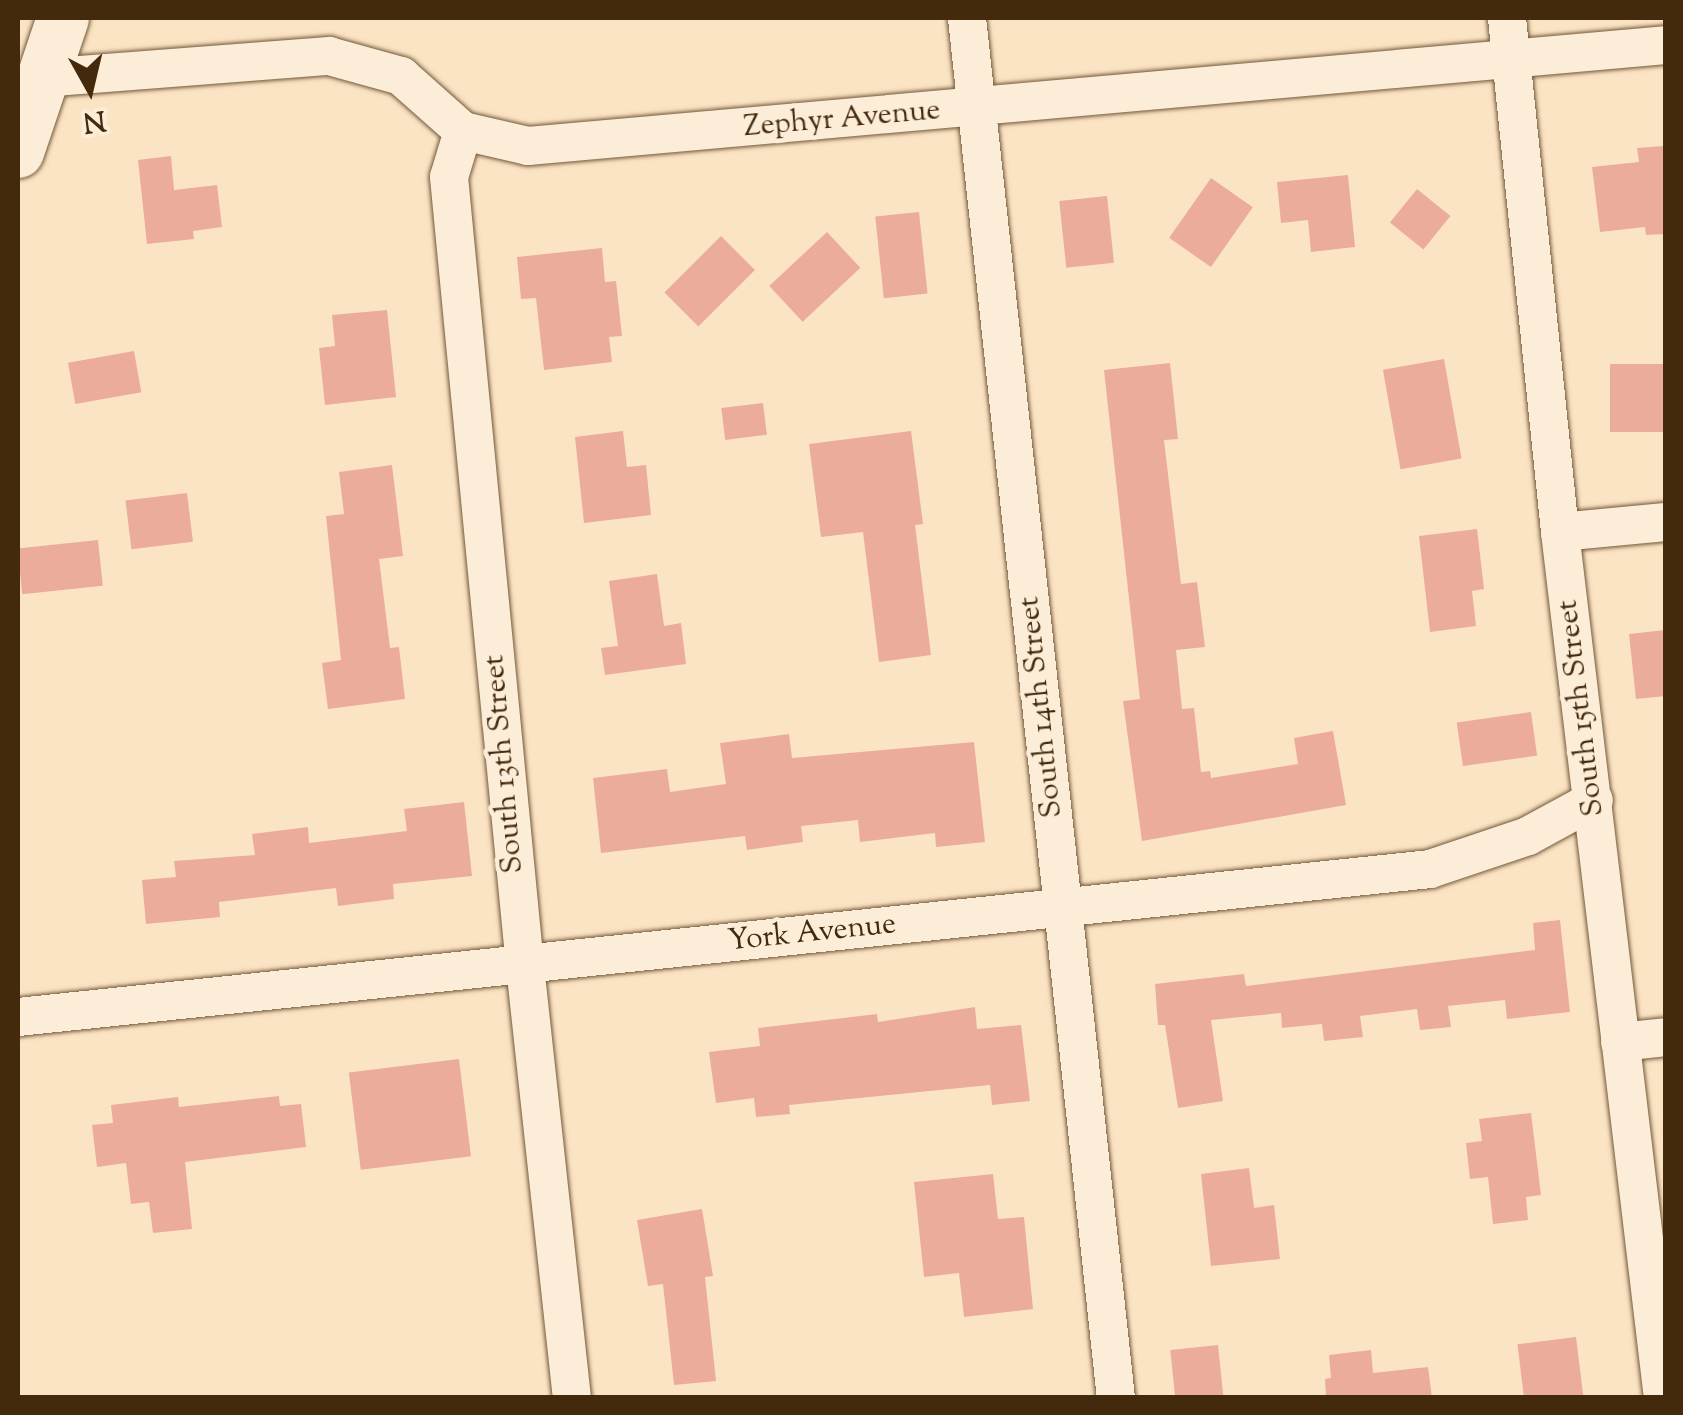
<!DOCTYPE html>
<html>
<head>
<meta charset="utf-8">
<style>
	body { margin:0 }
	#map { position:relative; width:1683px; height:1415px; overflow:hidden; background:#fbe4c3; font-family:"Sorts Mill Goudy",serif }
	div>[style] { position:absolute }
	.building>* { inset:0; background:#ecac9b; transform-origin:0 0 }
	.roads { filter:drop-shadow(0 0 2px #72583a) drop-shadow(0 0 2px #72583a) }
	.street>* { height:38px; margin:-19px; padding:0 19px; transform-origin:19px; border-radius:19px; background:#fcedd8 }
	.secondary>* { height:52px; margin:-26px; padding:0 26px; transform-origin:26px; border-radius:26px; background:#fcedd8 }
	span { translate:-50% -50%; white-space:nowrap; text-align:center; line-height:1.15; -webkit-text-stroke:9px #fcedd8; paint-order:stroke }
	.street-label { font-size:30px; color:#442a0d }
	.frame { position:absolute; inset:0; border:20px solid #442a0d; pointer-events:none }
	.north { position:absolute; left:40px; top:40px; width:100px; height:100px; -webkit-text-stroke:8px #fcedd8; paint-order:stroke; rotate:172deg; font-size:28px; font-weight:700; line-height:40px; text-align:center; color:#442a0d }
	.north::after { content:''; display:block; margin:auto; width:35px; height:45px; background:#442a0d; clip-path:polygon(50% 0,100% 100%,50% 72%,0 100%) }
</style>
</head>
<body>
<div id="map">
	<div class="building">
		<i style="clip-path:polygon(1663px 146px,1666px 234px,1646px 235px,1645px 227px,1600px 232px,1592px 167px,1639px 162px,1637px 148px)"></i>
		<i style="clip-path:polygon(171px 156px,174px 190px,217px 185px,222px 227px,193px 231px,194px 239px,147px 244px,138px 160px)"></i>
		<i style="clip-path:polygon(1348px 175px,1355px 247px,1311px 252px,1308px 220px,1281px 223px,1277px 182px)"></i>
		<i style="left:1211px;top:178px;width:51px;height:73px;rotate:35deg"></i>
		<i style="left:1417px;top:189px;width:43px;height:43px;rotate:39deg"></i>
		<i style="left:1107px;top:196px;width:67px;height:48px;rotate:84deg"></i>
		<i style="left:919px;top:212px;width:82px;height:44px;rotate:84deg"></i>
		<i style="left:827px;top:232px;width:49px;height:79px;rotate:47deg"></i>
		<i style="left:721px;top:236px;width:48px;height:80px;rotate:45deg"></i>
		<i style="clip-path:polygon(602px 248px,605px 282px,616px 281px,622px 336px,609px 337px,612px 362px,544px 370px,536px 298px,521px 299px,517px 257px)"></i>
		<i style="clip-path:polygon(387px 310px,396px 397px,325px 405px,319px 348px,335px 346px,332px 315px)"></i>
		<i style="left:134px;top:351px;width:42px;height:67px;rotate:80deg"></i>
		<i style="left:1444px;top:359px;width:101px;height:62px;rotate:80deg"></i>
		<i style="clip-path:polygon(1170px 363px,1178px 439px,1164px 440px,1181px 584px,1197px 582px,1205px 647px,1176px 650px,1182px 709px,1194px 708px,1201px 772px,1210px 771px,1211px 778px,1298px 764px,1294px 738px,1333px 731px,1346px 805px,1142px 841px,1123px 701px,1140px 699px,1104px 370px)"></i>
		<i style="left:1666px;top:364px;width:68px;height:56px;rotate:90deg"></i>
		<i style="left:763px;top:403px;width:32px;height:42px;rotate:83deg"></i>
		<i style="clip-path:polygon(623px 431px,627px 467px,646px 465px,651px 515px,584px 523px,575px 437px)"></i>
		<i style="clip-path:polygon(911px 431px,923px 524px,915px 525px,931px 655px,879px 662px,863px 532px,821px 537px,809px 444px)"></i>
		<i style="clip-path:polygon(392px 465px,403px 556px,379px 559px,390px 648px,399px 647px,405px 699px,328px 709px,322px 663px,341px 660px,326px 516px,344px 514px,339px 472px)"></i>
		<i style="left:187px;top:493px;width:49px;height:62px;rotate:83deg"></i>
		<i style="clip-path:polygon(1477px 529px,1484px 589px,1472px 591px,1476px 626px,1430px 632px,1419px 536px)"></i>
		<i style="left:98px;top:540px;width:46px;height:81px;rotate:84deg"></i>
		<i style="clip-path:polygon(657px 574px,664px 626px,681px 623px,686px 664px,605px 675px,601px 648px,618px 646px,609px 581px)"></i>
		<i style="clip-path:polygon(1666px 630px,1666px 696px,1636px 699px,1629px 634px)"></i>
		<i style="left:1531px;top:712px;width:44px;height:75px;rotate:82deg"></i>
		<i style="clip-path:polygon(789px 734px,792px 758px,974px 742px,985px 842px,936px 847px,935px 833px,860px 842px,858px 820px,801px 826px,803px 842px,747px 850px,745px 836px,601px 853px,593px 778px,667px 769px,670px 792px,726px 784px,720px 743px)"></i>
		<i style="clip-path:polygon(464px 802px,472px 876px,393px 884px,394px 899px,338px 906px,336px 888px,219px 902px,220px 917px,146px 924px,142px 880px,176px 877px,174px 861px,255px 855px,252px 834px,308px 827px,309px 843px,407px 831px,404px 809px)"></i>
		<i style="clip-path:polygon(1560px 920px,1570px 1012px,1507px 1019px,1505px 1000px,1448px 1006px,1451px 1027px,1420px 1030px,1417px 1009px,1360px 1016px,1363px 1037px,1324px 1041px,1322px 1024px,1282px 1028px,1281px 1013px,1211px 1020px,1223px 1101px,1178px 1108px,1165px 1025px,1158px 1025px,1155px 984px,1244px 974px,1246px 986px,1535px 950px,1533px 923px)"></i>
		<i style="clip-path:polygon(975px 1007px,977px 1029px,1021px 1025px,1030px 1101px,992px 1105px,990px 1085px,789px 1105px,790px 1114px,756px 1117px,754px 1098px,716px 1103px,709px 1052px,760px 1046px,758px 1028px,877px 1014px,878px 1022px)"></i>
		<i style="left:459px;top:1059px;width:98px;height:111px;rotate:83deg"></i>
		<i style="clip-path:polygon(279px 1096px,280px 1106px,301px 1104px,306px 1147px,185px 1162px,192px 1229px,153px 1233px,149px 1202px,131px 1204px,126px 1163px,97px 1167px,92px 1125px,113px 1123px,111px 1105px,178px 1097px,179px 1107px)"></i>
		<i style="clip-path:polygon(1531px 1113px,1541px 1195px,1526px 1197px,1528px 1220px,1493px 1224px,1488px 1177px,1470px 1179px,1466px 1143px,1482px 1141px,1479px 1119px)"></i>
		<i style="clip-path:polygon(1249px 1168px,1254px 1208px,1274px 1205px,1280px 1259px,1211px 1266px,1201px 1174px)"></i>
		<i style="clip-path:polygon(993px 1174px,998px 1219px,1024px 1217px,1033px 1309px,964px 1317px,959px 1273px,924px 1277px,914px 1182px)"></i>
		<i style="clip-path:polygon(702px 1209px,713px 1276px,705px 1277px,716px 1381px,674px 1385px,663px 1284px,648px 1286px,637px 1220px)"></i>
		<i style="left:1576px;top:1337px;width:61px;height:59px;rotate:83deg"></i>
		<i style="left:1218px;top:1345px;width:53px;height:48px;rotate:84deg"></i>
		<i style="clip-path:polygon(1371px 1350px,1373px 1373px,1428px 1367px,1432px 1398px,1326px 1398px,1325px 1379px,1331px 1378px,1329px 1355px)"></i>
	</div>
	<div class="roads">
		<div class="street">
			<i style="left:967px;top:18px;width:1388px;rotate:83.84deg"></i>
			<i style="left:1507px;top:18px;width:517px;rotate:84.11deg"></i>
			<i style="left:1560px;top:532px;width:872px;rotate:83.22deg"></i>
			<i style="left:41px;top:78px;width:289px;rotate:-4.4deg"></i>
			<i style="left:329px;top:56px;width:75px;rotate:15.5deg"></i>
			<i style="left:401px;top:76px;width:83px;rotate:41.6deg"></i>
			<i style="left:463px;top:131px;width:67px;rotate:13deg"></i>
			<i style="left:528px;top:146px;width:1142px;rotate:-5.07deg"></i>
			<i style="left:463px;top:131px;width:48px;rotate:106.9deg"></i>
			<i style="left:449px;top:177px;width:793px;rotate:84.5deg"></i>
			<i style="left:525px;top:966px;width:435px;rotate:83.8deg"></i>
			<i style="left:1560px;top:532px;width:106px;rotate:-5.4deg"></i>
			<i style="left:18px;top:1017px;width:1420px;rotate:-5.98deg"></i>
			<i style="left:1430px;top:869px;width:103px;rotate:-18.6deg"></i>
			<i style="left:1528px;top:836px;width:75px;rotate:-28.6deg"></i>
			<i style="left:1620px;top:1042px;width:46px;rotate:-6.2deg"></i>
		</div>
		<div class="secondary">
			<i style="left:18px;top:152px;width:141px;rotate:-71.4deg"></i>
		</div>
	</div>
	<div class="street-label">
		<span style="left:842px;top:120px;rotate:-5deg">Zephyr Avenue</span>
		<span style="left:1042px;top:707px;rotate:-96deg">South 14th Street</span>
		<span style="left:1582px;top:708px;rotate:-97deg">South 15th Street</span>
		<span style="left:505px;top:764px;rotate:-95deg">South 13th Street</span>
		<span style="left:812px;top:934px;rotate:-6deg">York Avenue</span>
	</div>
	<div class="frame"></div>
	<div class="north">N</div>
</div>
</body>
</html>
